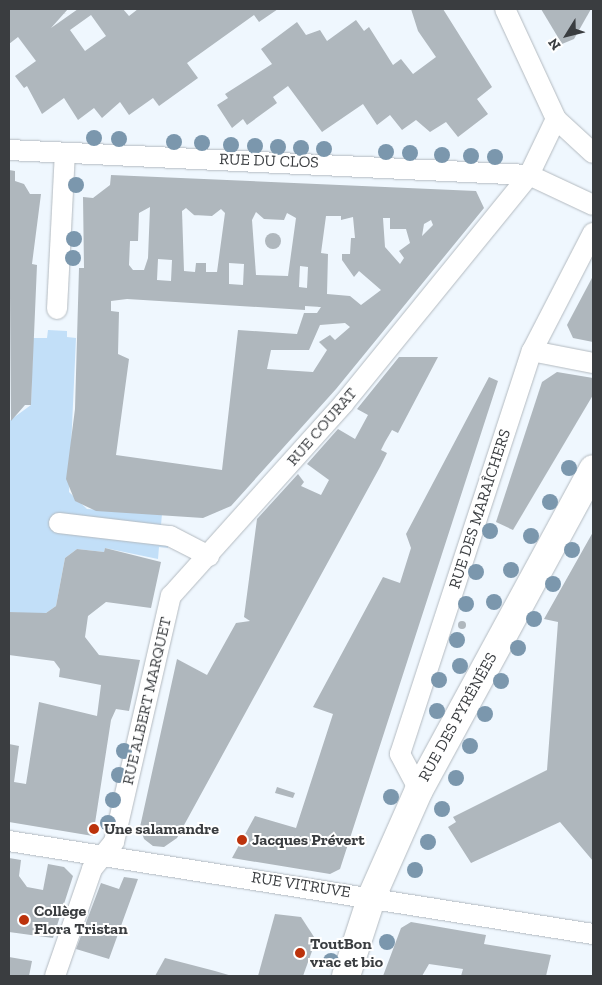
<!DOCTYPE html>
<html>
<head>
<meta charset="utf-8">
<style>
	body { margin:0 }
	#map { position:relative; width:602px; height:985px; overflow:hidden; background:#eff7fe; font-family:"Zilla Slab",serif }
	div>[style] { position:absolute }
	.green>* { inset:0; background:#c2dff8 }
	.building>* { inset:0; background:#afb7bd }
	.round { border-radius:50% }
	.roads { filter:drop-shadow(0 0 1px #b3bac0) drop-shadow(0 0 1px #b3bac0) }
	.street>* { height:20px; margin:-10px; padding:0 10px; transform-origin:10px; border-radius:10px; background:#fff }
	.secondary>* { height:28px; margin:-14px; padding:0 14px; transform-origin:14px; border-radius:14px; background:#fff }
	.trees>* { width:16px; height:16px; margin:-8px; border-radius:50%; background:#7b97ad }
	.dots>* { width:14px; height:14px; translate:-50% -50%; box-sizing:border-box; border:2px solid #fff; border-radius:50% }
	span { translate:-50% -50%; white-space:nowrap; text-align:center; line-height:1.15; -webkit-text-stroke:4px #fff; paint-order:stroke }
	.street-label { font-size:16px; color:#3a3d40 }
	.poi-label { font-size:16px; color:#3a3d40; font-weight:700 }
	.left { translate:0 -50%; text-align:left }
	.frame { position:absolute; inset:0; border:10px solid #3a3d40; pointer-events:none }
	.north { position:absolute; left:542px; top:10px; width:50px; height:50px; -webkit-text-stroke:4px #fff; paint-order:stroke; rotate:234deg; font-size:14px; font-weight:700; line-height:20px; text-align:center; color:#3a3d40 }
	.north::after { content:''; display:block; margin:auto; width:18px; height:22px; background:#3a3d40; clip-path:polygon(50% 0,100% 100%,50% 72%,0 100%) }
</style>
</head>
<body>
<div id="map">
	<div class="green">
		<i style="clip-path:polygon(48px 330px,67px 331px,67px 337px,76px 338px,69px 492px,87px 509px,162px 514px,161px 525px,170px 526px,168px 548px,159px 547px,158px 559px,105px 548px,104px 552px,77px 549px,65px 558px,56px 606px,46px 613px,21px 613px,9px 612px,9px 421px,31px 405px,33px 338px,47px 338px)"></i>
	</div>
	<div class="building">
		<i style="clip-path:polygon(evenodd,9px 9px,68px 9px,51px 28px,78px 9px,123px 9px,129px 16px,138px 9px,278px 9px,259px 22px,254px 15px,187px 63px,198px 78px,159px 106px,153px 98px,129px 115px,120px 102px,102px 118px,94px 108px,78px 120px,64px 98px,42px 114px,27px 86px,24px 88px,15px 76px,36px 61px,18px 37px,9px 44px,9px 9px,91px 15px,106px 36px,85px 51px,70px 30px,91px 15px)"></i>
		<i style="clip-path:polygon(411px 9px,443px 9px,492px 87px,477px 99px,488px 114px,458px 137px,446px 122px,430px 132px,416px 120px,402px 130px,390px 115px,377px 125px,363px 104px,322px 132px,288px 86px,273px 97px,277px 103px,247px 125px,243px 119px,232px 128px,217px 105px,228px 98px,225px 94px,272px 64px,261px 49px,297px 22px,306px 35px,320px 30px,327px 41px,356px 20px,364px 31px,369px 27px,393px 65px,401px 59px,413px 74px,436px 57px,418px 31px)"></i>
		<i style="clip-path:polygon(541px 9px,591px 9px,574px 39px,562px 44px)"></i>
		<i style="clip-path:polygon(9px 170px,15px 171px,15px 181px,24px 184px,30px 194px,41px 194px,32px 264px,37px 265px,31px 405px,25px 405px,11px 421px)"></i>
		<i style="clip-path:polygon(evenodd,111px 175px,476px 191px,484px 208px,336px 389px,231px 506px,203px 518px,96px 511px,75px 501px,66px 479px,75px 409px,79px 268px,84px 268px,83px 197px,93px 198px,110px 185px,111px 175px,150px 207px,148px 258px,144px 270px,133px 270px,129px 265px,130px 241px,138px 241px,139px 213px,150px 207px,111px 175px,186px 208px,194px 215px,212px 216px,221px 209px,225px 213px,217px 272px,206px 272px,206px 263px,196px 263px,195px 272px,184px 271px,182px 211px,186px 208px,111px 175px,256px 212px,264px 219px,284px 220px,287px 213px,296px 218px,288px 276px,256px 275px,252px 220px,256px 212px,111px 175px,326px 216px,341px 216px,341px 220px,353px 217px,355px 238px,351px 238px,350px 254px,342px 254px,342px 260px,354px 277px,359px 271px,381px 290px,361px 305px,350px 296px,327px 294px,328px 254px,321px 253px,326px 216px,111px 175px,383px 218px,390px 218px,390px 229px,406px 229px,410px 243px,399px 251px,404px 258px,400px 264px,385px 247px,383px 218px,111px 175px,431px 220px,433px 225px,422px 236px,424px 224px,431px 220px,111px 175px,158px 259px,172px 260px,171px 281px,157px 280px,158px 259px,111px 175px,229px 263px,244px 264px,243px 285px,229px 284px,229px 263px,111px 175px,300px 266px,308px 267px,307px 288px,299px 287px,300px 266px,111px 175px,127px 299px,305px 310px,305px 306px,321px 307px,317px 313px,304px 313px,297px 334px,238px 330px,222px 470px,116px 455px,129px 359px,118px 354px,119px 312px,111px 311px,111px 301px,127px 299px,111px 175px,345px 323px,350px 327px,335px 340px,330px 335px,319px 342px,327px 350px,313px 372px,267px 369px,271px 350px,309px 350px,320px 325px,345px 323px)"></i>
		<i class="round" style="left:265px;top:233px;width:16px;height:16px"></i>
		<i style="clip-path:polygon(593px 276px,593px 342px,573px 338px,567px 325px)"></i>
		<i style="clip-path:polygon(399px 357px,438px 357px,398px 433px,392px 430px,385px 442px,381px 450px,387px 453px,380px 467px,177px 838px,164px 847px,153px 846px,144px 839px,140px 827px,177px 659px,207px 675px,236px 623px,250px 621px,244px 617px,257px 519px,298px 474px,304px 482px,301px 486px,321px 495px,329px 480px,307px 464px,338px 429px,355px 439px,368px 415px,357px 409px)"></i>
		<i style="clip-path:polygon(557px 372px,593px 378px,593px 395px,513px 530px,496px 522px,542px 382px)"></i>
		<i style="clip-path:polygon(489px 377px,498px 381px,340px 869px,330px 874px,232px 858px,255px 816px,296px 828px,333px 714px,313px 707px,383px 577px,400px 583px,411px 548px,406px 534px)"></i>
		<i style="clip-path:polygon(593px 532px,593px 861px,560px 822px,471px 863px,448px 827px,456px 822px,453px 817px,547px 770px,558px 622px,544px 619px)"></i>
		<i style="clip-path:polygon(105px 548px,161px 562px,151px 608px,106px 602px,88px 616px,85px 637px,99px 655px,140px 660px,129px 711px,116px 709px,111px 720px,93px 836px,9px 822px,9px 744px,19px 746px,14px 782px,26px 784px,39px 702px,97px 716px,101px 685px,59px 677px,60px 669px,54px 661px,9px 655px,9px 612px,46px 613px,56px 606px,65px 558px,77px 549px,104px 552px)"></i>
		<i class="round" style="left:458px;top:621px;width:8px;height:8px"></i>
		<i style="clip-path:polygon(277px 787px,295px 793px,293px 798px,275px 793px)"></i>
		<i style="clip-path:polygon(9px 858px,21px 860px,19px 876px,27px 887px,43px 890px,48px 864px,64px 867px,73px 876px,53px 938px,9px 932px)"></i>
		<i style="clip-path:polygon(124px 877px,138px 879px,109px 959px,76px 949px,101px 883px,119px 889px)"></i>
		<i style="clip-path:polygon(275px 914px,301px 917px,316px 940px,303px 976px,258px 976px)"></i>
		<i style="clip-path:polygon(411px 922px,486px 935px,484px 944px,551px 955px,546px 976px,461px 976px,463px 969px,429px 964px,422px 976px,383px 976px,401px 928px)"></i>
		<i style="clip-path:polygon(9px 957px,32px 961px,29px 976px,9px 976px)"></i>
		<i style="clip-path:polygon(165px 958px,215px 971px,232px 976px,155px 976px)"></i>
	</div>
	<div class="roads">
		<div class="street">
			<i style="left:505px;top:9px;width:121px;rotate:65.1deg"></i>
			<i style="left:556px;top:119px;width:50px;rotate:42.6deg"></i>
			<i style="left:9px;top:150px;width:521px;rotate:2.75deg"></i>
			<i style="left:529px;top:175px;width:71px;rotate:25.1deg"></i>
			<i style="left:57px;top:309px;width:156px;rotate:-87.1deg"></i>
			<i style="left:532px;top:351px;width:62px;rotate:11.1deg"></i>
			<i style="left:59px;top:523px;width:112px;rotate:6.7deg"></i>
			<i style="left:170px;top:536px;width:44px;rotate:27.1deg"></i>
			<i style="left:419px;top:790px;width:41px;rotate:-117.8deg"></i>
			<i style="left:400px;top:754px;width:424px;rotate:-71.9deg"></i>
			<i style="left:532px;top:351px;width:133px;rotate:-62.7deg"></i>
			<i style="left:9px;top:841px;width:591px;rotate:9.05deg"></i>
			<i style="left:55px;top:976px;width:113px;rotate:-70.9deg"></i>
			<i style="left:92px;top:869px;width:35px;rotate:-51deg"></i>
			<i style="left:114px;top:842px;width:253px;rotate:-77deg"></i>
			<i style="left:171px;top:596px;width:259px;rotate:-48.1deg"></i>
			<i style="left:344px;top:403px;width:294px;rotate:-50.9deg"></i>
			<i style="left:529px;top:175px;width:62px;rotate:-64.3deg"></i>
		</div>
		<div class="secondary">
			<i style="left:346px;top:976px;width:84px;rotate:-72deg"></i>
			<i style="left:372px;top:896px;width:116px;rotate:-66.1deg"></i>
			<i style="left:419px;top:790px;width:365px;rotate:-61.5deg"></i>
		</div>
	</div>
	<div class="trees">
		<i style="left:94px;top:138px"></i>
		<i style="left:119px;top:139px"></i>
		<i style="left:174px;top:142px"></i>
		<i style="left:202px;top:143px"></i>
		<i style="left:231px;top:145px"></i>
		<i style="left:255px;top:146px"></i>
		<i style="left:278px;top:147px"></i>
		<i style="left:301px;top:148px"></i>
		<i style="left:324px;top:149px"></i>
		<i style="left:386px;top:152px"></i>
		<i style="left:410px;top:153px"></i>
		<i style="left:442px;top:155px"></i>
		<i style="left:471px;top:156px"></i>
		<i style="left:495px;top:157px"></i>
		<i style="left:76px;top:185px"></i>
		<i style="left:74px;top:239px"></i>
		<i style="left:73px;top:258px"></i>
		<i style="left:569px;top:468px"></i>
		<i style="left:550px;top:502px"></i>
		<i style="left:490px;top:531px"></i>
		<i style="left:531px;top:536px"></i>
		<i style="left:572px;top:550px"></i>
		<i style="left:511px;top:570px"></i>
		<i style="left:476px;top:572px"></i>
		<i style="left:553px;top:584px"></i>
		<i style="left:494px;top:602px"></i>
		<i style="left:466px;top:604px"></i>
		<i style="left:534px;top:619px"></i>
		<i style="left:457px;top:640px"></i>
		<i style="left:518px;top:648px"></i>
		<i style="left:460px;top:666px"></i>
		<i style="left:439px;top:680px"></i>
		<i style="left:501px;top:681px"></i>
		<i style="left:437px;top:711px"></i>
		<i style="left:485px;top:714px"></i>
		<i style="left:470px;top:746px"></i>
		<i style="left:124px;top:751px"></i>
		<i style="left:119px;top:775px"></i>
		<i style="left:456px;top:778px"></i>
		<i style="left:391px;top:797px"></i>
		<i style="left:113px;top:800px"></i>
		<i style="left:442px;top:809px"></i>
		<i style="left:108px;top:823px"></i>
		<i style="left:428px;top:842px"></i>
		<i style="left:415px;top:870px"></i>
		<i style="left:387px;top:942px"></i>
		<i style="left:331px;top:961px"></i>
	</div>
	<div class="dots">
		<i style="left:94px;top:829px;background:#bc320b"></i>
		<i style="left:242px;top:840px;background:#bc320b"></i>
		<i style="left:24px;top:920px;background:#bc320b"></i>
		<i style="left:300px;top:953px;background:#bc320b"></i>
	</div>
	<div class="street-label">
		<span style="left:269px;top:161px;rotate:2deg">RUE DU CLOS</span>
		<span style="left:322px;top:427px;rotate:-49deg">RUE COURAT</span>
		<span style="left:480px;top:509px;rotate:-72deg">RUE DES MARAÎCHERS</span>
		<span style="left:147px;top:701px;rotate:-77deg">RUE ALBERT MARQUET</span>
		<span style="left:458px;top:717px;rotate:-61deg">RUE DES PYRÉNÉES</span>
		<span style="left:301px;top:885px;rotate:9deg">RUE VITRUVE</span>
	</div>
	<div class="poi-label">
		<span class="left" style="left:104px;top:829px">Une salamandre</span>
		<span class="left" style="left:252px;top:840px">Jacques Prévert</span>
		<span class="left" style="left:34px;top:920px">Collège<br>Flora Tristan</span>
		<span class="left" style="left:310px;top:953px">ToutBon<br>vrac et bio</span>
	</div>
	<div class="frame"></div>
	<div class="north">N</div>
</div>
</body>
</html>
